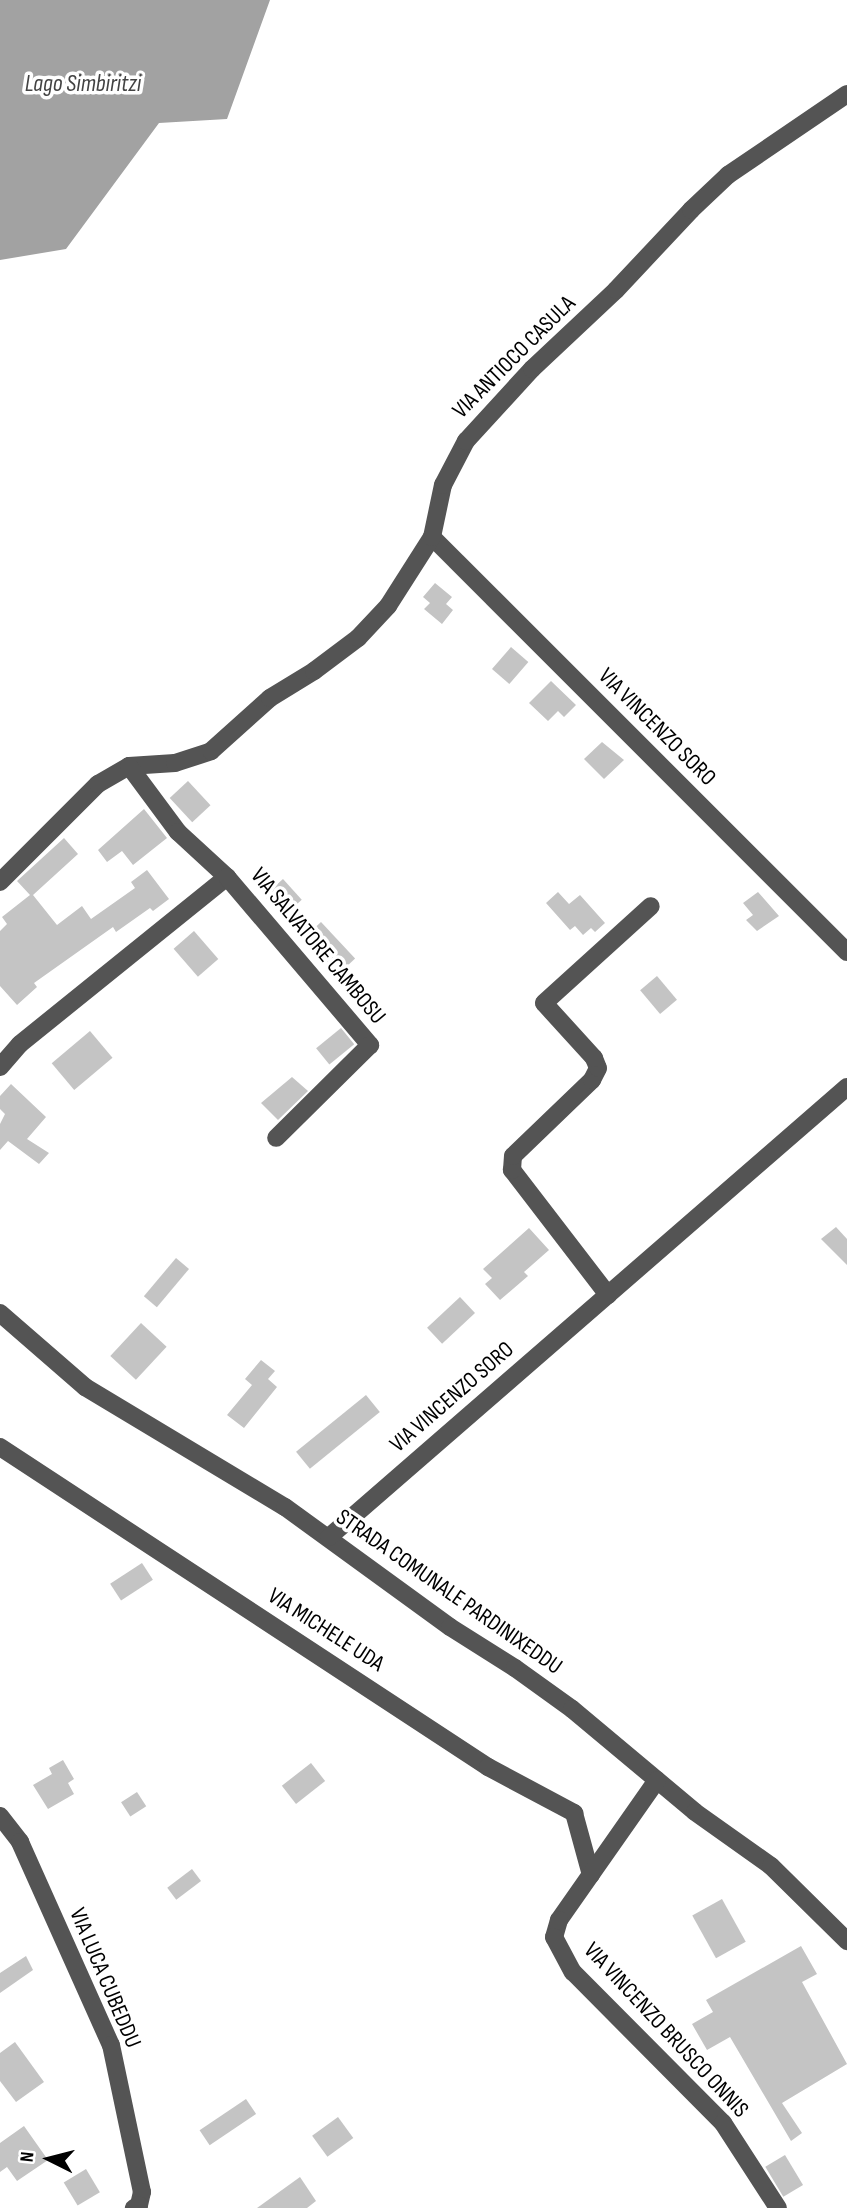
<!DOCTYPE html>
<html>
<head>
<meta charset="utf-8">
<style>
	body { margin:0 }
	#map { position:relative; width:847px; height:2208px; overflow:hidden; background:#fff; font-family:"Sofia Sans Condensed",sans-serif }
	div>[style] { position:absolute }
	.water>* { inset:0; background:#a2a2a2 }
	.building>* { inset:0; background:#c4c4c4; transform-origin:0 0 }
	.minor>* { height:18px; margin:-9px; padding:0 9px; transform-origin:9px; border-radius:9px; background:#545454 }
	span { translate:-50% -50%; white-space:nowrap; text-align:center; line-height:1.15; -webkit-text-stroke:7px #fff; paint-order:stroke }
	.street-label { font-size:23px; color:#000 }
	.water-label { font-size:24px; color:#434343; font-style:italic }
	.north { position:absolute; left:14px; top:2124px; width:70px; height:70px; -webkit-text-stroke:5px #fff; paint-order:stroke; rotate:276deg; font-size:19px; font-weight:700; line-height:28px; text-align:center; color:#000 }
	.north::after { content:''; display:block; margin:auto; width:24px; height:32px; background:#000; clip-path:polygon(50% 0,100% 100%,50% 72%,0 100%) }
</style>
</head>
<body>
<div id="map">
	<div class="water">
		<i style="clip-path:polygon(0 0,270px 0,227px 119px,159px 123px,66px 249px,0 260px)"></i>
	</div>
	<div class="building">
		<i style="clip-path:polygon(435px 583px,452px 597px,446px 604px,453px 610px,442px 624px,424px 609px,430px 603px,423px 597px)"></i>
		<i style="left:511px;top:647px;width:23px;height:29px;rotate:41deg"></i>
		<i style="clip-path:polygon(551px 681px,576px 705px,564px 717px,558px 711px,548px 721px,529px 703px)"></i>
		<i style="clip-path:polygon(602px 742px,624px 760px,604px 779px,584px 759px)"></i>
		<i style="left:188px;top:781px;width:33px;height:25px;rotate:47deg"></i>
		<i style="clip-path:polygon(144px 809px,167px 838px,133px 865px,122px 851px,107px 862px,98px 850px)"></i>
		<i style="clip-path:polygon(64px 838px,78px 854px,33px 895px,57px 925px,82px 906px,91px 919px,135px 888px,131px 882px,147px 870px,169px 899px,153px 911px,150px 908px,116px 932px,113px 927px,34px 983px,37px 987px,17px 1005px,0 986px,0 931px,7px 924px,2px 917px,30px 895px,17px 881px)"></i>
		<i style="left:283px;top:879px;width:28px;height:25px;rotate:48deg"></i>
		<i style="clip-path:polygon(558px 892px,569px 904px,580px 895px,605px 923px,595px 932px,591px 928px,583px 935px,575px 926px,570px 930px,546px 903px)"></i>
		<i style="clip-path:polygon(758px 892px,779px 916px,757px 931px,746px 920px,753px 915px,743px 903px)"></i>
		<i style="left:321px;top:922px;width:50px;height:23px;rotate:47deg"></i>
		<i style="left:194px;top:931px;width:37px;height:27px;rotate:49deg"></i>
		<i style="left:657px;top:976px;width:31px;height:22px;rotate:50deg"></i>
		<i style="left:341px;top:1028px;width:21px;height:32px;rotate:51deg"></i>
		<i style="left:90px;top:1031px;width:35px;height:50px;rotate:50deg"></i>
		<i style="clip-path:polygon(292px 1077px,308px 1091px,278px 1120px,261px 1103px)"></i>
		<i style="clip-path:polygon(11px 1084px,46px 1117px,27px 1139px,49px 1153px,39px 1164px,8px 1141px,0 1150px,0 1124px,5px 1114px,0 1109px,0 1096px)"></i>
		<i style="clip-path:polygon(836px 1227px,847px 1239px,847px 1265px,821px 1239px)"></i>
		<i style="clip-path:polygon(529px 1228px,549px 1250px,524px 1272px,528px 1276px,500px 1300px,485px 1284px,492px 1278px,483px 1269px)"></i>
		<i style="left:176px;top:1258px;width:17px;height:50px;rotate:40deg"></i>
		<i style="left:460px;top:1297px;width:22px;height:45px;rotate:47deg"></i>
		<i style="left:141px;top:1323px;width:35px;height:45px;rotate:43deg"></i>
		<i style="clip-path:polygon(261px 1360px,275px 1371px,268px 1379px,277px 1387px,244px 1428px,227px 1415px,252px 1385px,245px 1379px)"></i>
		<i style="left:366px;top:1395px;width:22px;height:90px;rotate:51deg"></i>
		<i style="left:142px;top:1563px;width:20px;height:38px;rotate:57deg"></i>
		<i style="clip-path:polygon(63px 1760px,74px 1779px,68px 1783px,74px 1794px,48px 1809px,33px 1785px,52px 1774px,49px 1768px)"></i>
		<i style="left:311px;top:1763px;width:23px;height:37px;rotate:52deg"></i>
		<i style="left:137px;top:1792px;width:17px;height:19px;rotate:57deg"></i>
		<i style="left:192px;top:1869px;width:15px;height:31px;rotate:53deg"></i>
		<i style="left:722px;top:1899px;width:49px;height:34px;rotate:61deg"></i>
		<i style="clip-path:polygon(801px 1946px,817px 1974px,802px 1982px,847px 2064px,782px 2103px,802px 2133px,791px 2141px,730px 2037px,707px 2050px,692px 2024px,713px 2012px,706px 2000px)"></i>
		<i style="clip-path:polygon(26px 1956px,33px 1970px,0 1993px,0 1973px)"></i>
		<i style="clip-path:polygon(15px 2042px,44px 2082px,16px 2102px,0 2081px,0 2053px)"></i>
		<i style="left:246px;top:2099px;width:18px;height:56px;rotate:56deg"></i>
		<i style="left:338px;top:2117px;width:26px;height:32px;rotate:54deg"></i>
		<i style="clip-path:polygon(24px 2126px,48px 2160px,17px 2181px,7px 2167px,0 2172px,0 2143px)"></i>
		<i style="left:785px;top:2155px;width:35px;height:23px;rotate:59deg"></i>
		<i style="left:86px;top:2169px;width:27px;height:26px;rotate:59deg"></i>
		<i style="clip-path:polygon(300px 2177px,316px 2201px,307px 2208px,257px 2208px)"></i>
	</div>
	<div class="minor">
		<i style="left:432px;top:537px;width:587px;rotate:45deg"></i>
		<i style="left:129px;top:766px;width:46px;rotate:-3.7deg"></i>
		<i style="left:175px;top:763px;width:38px;rotate:-18deg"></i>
		<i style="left:211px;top:751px;width:79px;rotate:-41.9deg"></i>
		<i style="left:270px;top:698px;width:52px;rotate:-31.5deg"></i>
		<i style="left:314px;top:671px;width:55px;rotate:-36.9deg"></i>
		<i style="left:358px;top:638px;width:44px;rotate:-46.8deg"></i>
		<i style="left:388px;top:606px;width:82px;rotate:-57.5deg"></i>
		<i style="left:432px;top:537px;width:53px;rotate:-78.1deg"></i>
		<i style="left:443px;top:485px;width:50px;rotate:-62.4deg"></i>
		<i style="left:466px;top:441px;width:98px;rotate:-47.5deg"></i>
		<i style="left:532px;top:369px;width:115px;rotate:-43.2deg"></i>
		<i style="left:616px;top:290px;width:110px;rotate:-46.8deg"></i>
		<i style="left:691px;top:210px;width:51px;rotate:-43.4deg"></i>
		<i style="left:728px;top:175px;width:144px;rotate:-34.2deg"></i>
		<i style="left:0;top:882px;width:139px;rotate:-45deg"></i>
		<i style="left:98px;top:784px;width:36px;rotate:-30deg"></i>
		<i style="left:129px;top:766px;width:82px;rotate:53.4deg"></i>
		<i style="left:178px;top:832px;width:67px;rotate:42.6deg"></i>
		<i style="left:0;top:1067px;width:30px;rotate:-49deg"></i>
		<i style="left:20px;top:1044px;width:266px;rotate:-38.9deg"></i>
		<i style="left:227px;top:877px;width:221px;rotate:49.6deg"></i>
		<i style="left:370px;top:1045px;width:132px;rotate:135.3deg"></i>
		<i style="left:608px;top:1295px;width:158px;rotate:-127.5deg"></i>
		<i style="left:512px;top:1170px;width:14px;rotate:-86deg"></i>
		<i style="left:513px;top:1156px;width:110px;rotate:-43.9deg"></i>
		<i style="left:592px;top:1080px;width:13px;rotate:-63deg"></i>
		<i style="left:598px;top:1068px;width:11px;rotate:-112deg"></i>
		<i style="left:594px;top:1058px;width:74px;rotate:-132.3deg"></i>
		<i style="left:544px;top:1003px;width:144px;rotate:-42.2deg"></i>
		<i style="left:0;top:1313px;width:113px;rotate:41deg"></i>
		<i style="left:85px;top:1387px;width:233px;rotate:31deg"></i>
		<i style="left:285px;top:1507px;width:204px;rotate:36deg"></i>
		<i style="left:450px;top:1627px;width:77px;rotate:32.2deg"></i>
		<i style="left:515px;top:1668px;width:70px;rotate:35.7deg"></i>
		<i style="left:572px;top:1709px;width:160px;rotate:39.9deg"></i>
		<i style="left:695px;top:1812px;width:93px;rotate:35.4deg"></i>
		<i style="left:771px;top:1866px;width:107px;rotate:44.6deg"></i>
		<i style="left:0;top:1447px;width:584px;rotate:33.25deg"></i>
		<i style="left:488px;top:1767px;width:98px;rotate:28.1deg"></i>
		<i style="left:574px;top:1813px;width:64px;rotate:74.7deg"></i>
		<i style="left:329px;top:1537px;width:686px;rotate:-40.98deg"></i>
		<i style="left:657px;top:1780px;width:171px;rotate:125deg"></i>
		<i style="left:559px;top:1920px;width:18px;rotate:106deg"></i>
		<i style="left:554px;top:1937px;width:40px;rotate:62deg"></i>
		<i style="left:573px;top:1972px;width:213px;rotate:45.2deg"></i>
		<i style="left:723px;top:2123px;width:101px;rotate:57.1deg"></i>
		<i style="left:0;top:1816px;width:33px;rotate:52deg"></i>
		<i style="left:20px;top:1842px;width:222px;rotate:65.9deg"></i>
		<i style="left:111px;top:2045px;width:150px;rotate:78.1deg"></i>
		<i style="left:142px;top:2192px;width:13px;rotate:103deg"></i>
		<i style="left:139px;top:2205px;width:6px;rotate:149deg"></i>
	</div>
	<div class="street-label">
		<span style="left:514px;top:357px;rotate:-45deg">VIA ANTIOCO CASULA</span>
		<span style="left:657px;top:727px;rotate:45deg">VIA VINCENZO SORO</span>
		<span style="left:318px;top:946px;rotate:50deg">VIA SALVATORE CAMBOSU</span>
		<span style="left:452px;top:1397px;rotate:-41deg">VIA VINCENZO SORO</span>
		<span style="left:449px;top:1592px;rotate:35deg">STRADA COMUNALE PARDINIXEDDU</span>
		<span style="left:326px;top:1630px;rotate:33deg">VIA MICHELE UDA</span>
		<span style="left:105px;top:1978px;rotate:67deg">VIA LUCA CUBEDDU</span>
		<span style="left:666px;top:2030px;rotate:47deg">VIA VINCENZO BRUSCO ONNIS</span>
	</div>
	<div class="water-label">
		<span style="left:83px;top:84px">Lago Simbiritzi</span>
	</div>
	<div class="north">N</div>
</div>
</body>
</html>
